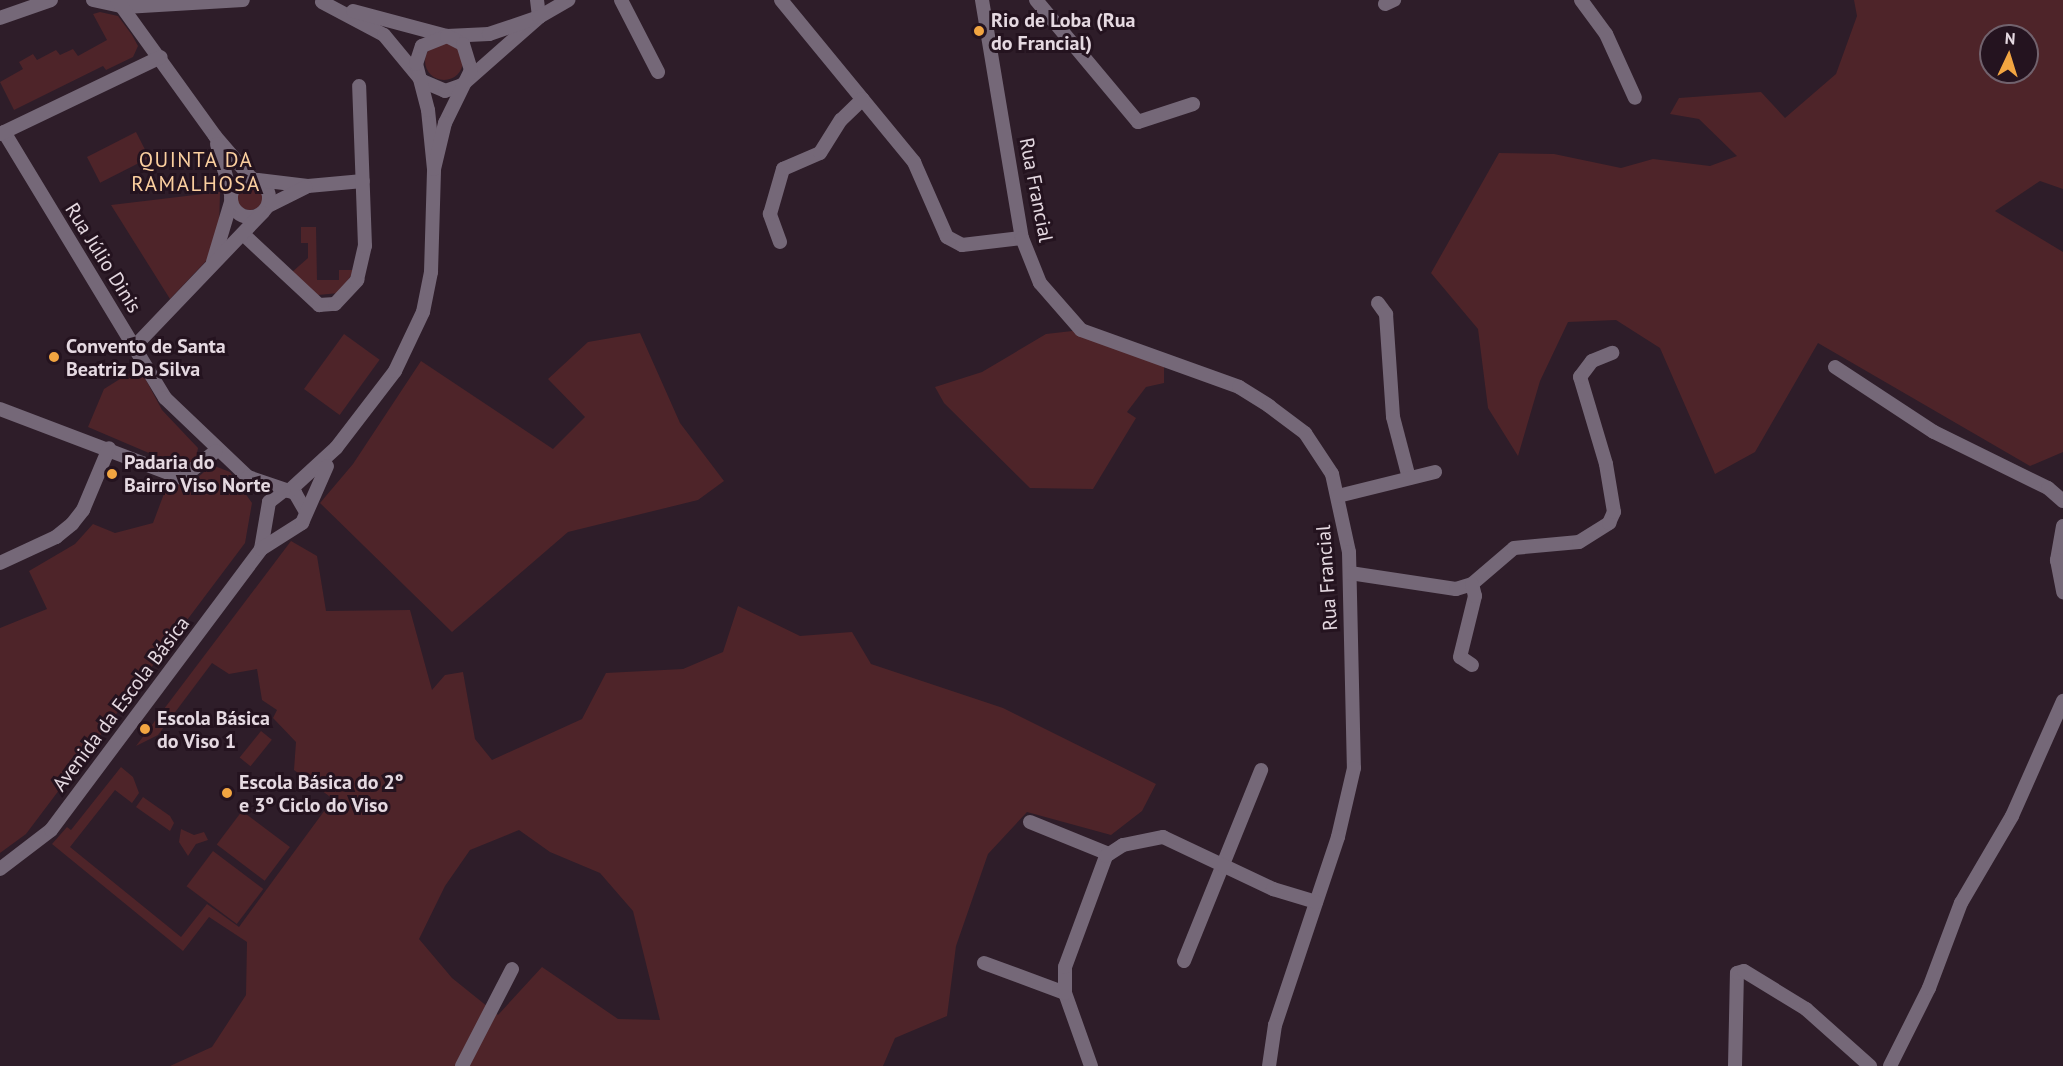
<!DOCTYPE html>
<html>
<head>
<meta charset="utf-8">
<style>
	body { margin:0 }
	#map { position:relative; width:2063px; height:1066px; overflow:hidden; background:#2e1d29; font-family:"PT Sans",sans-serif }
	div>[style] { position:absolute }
	.green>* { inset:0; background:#4e2429; transform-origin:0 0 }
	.round { border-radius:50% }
	.minor>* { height:14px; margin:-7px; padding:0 7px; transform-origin:7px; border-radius:7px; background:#756878 }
	.minor>.ring { margin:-7px; padding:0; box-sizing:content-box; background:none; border:14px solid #756878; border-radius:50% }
	.dots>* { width:16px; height:16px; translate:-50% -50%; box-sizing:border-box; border:3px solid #24131f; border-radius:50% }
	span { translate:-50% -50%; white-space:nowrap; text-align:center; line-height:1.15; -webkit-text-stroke:6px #24131f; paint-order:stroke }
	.poi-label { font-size:20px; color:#e5d9e1; font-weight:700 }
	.left { translate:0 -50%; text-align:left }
	.street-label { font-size:20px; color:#e5d9e1 }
	.neighbourhood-label { font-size:21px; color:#fbcf9f; letter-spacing:1.5px }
	.north { position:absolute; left:1979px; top:24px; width:60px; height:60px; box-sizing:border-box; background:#24131f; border:2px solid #71626d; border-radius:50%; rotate:4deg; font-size:16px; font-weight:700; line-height:24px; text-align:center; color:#e5d9e1 }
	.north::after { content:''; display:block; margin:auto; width:21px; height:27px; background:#f2a541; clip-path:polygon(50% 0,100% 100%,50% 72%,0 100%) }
</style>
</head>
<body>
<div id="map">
	<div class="green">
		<i style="clip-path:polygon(evenodd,1854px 0,2063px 0,2063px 189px,2040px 181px,1995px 211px,2063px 252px,2063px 452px,2030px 466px,1818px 343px,1755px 452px,1715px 474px,1660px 348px,1616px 320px,1568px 322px,1540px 381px,1518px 456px,1488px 408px,1478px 329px,1431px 273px,1499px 153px,1554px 154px,1621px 168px,1653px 159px,1710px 166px,1737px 156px,1699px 119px,1670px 114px,1679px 98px,1761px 92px,1785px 118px,1836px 74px,1857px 16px,1854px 0,1991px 36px,2027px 36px,2027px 72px,1991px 72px,1991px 36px)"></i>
		<i style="clip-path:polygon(100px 12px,118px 16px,132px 35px,138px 46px,133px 57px,106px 70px,103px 66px,14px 110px,0 82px,23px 69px,19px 62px,33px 54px,37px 60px,56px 50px,60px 55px,73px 49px,78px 56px,107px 40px,93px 14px)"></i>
		<i class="round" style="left:425px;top:42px;width:38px;height:38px"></i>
		<i style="left:136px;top:132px;width:29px;height:55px;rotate:63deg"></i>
		<i class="round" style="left:237px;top:184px;width:26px;height:26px"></i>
		<i style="clip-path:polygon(220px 192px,219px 228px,207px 260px,170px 299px,111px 205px)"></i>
		<i style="clip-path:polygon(301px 227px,316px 227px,317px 280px,339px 280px,339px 270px,355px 270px,339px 293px,318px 295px,291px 273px,308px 258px,308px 243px,301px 243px)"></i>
		<i style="clip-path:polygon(1081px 330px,1164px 361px,1164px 383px,1146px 387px,1127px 412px,1136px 418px,1093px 489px,1030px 488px,944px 403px,935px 387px,982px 372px,1046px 334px)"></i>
		<i style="clip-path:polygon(640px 333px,680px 423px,724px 481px,698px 500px,568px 532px,452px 632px,320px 503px,353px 464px,421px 361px,553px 449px,585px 417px,548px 379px,588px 342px)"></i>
		<i style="left:344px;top:334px;width:44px;height:68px;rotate:36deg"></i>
		<i style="clip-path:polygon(139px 367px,162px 410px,198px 448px,196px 458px,184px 468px,88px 427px,104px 389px)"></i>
		<i style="clip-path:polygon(212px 465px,230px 472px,252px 503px,245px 543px,26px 834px,0 853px,0 628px,47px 609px,29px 571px,75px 544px,93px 524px,115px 533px,153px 523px,168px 483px,189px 485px)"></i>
		<i style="clip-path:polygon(evenodd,291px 541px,317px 556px,326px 611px,410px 610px,432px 690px,445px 675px,463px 672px,475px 739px,492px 760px,582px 719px,606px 673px,683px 669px,723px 652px,738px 606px,800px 636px,852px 632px,871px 664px,1003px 708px,1156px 784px,1142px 811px,1111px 835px,1027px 812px,988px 854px,956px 946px,947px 1016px,895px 1038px,883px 1066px,170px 1066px,212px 1047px,246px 995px,247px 942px,209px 917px,183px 951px,52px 844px,67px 827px,71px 830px,121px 767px,133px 777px,139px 793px,132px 803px,115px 790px,70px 847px,181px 937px,207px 904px,239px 927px,333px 799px,294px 770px,296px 742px,273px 718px,277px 710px,262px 700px,257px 669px,229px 674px,212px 663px,158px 735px,136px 746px,291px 541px,519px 830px,550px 852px,600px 873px,633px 911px,660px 1020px,618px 1019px,542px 967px,498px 1015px,452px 978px,419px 939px,445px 886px,470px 850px,519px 830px)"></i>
		<i style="left:261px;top:731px;width:14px;height:34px;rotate:39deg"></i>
		<i style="clip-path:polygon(143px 797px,170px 816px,174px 823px,170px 831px,136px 807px)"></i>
		<i style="left:242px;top:811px;width:60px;height:42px;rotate:37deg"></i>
		<i style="clip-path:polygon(181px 829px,194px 835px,204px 832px,208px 840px,196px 844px,188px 856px,179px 842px)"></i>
		<i style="left:213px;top:851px;width:63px;height:44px;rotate:37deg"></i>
	</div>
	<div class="minor">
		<i style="left:93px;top:0;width:33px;rotate:12deg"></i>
		<i style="left:125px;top:7px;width:118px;rotate:-3.4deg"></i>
		<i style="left:117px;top:0;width:168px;rotate:54.2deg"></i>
		<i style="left:215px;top:136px;width:57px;rotate:49.3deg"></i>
		<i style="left:537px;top:0;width:17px;rotate:83deg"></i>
		<i style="left:621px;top:0;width:81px;rotate:62.8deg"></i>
		<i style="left:781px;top:0;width:210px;rotate:50.6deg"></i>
		<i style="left:914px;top:162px;width:82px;rotate:66.3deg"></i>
		<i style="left:947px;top:237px;width:17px;rotate:28deg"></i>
		<i style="left:962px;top:245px;width:60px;rotate:-6.7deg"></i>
		<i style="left:982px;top:0;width:241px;rotate:80.5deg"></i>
		<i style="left:1022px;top:238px;width:48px;rotate:68.2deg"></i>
		<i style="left:1040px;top:283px;width:62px;rotate:48.9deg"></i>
		<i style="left:1081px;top:330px;width:168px;rotate:19.8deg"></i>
		<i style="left:1239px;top:387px;width:36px;rotate:32deg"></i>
		<i style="left:1269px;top:406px;width:45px;rotate:36.9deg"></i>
		<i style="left:1305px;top:433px;width:49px;rotate:56.6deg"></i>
		<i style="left:1332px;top:474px;width:80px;rotate:77.7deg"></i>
		<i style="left:1349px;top:552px;width:216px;rotate:88.7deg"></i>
		<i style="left:1354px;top:768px;width:71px;rotate:103.1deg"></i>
		<i style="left:1338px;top:837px;width:198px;rotate:108.5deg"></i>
		<i style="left:1275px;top:1025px;width:41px;rotate:98.3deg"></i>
		<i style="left:1036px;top:0;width:159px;rotate:50.1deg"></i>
		<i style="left:1138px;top:122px;width:58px;rotate:-18.1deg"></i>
		<i style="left:1581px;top:0;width:42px;rotate:53.7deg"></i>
		<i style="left:1606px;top:34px;width:70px;rotate:65.6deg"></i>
		<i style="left:322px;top:2px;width:70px;rotate:28deg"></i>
		<i style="left:384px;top:35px;width:60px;rotate:50.4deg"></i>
		<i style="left:422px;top:81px;width:25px;rotate:23deg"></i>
		<i style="left:445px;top:91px;width:18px;rotate:-19deg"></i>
		<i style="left:462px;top:85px;width:103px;rotate:-41.4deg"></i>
		<i style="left:1385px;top:4px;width:10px;rotate:-24deg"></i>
		<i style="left:353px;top:11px;width:97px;rotate:14.9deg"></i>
		<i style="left:447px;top:36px;width:42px;rotate:-2.7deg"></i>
		<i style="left:489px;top:34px;width:53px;rotate:-18.8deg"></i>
		<i style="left:539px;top:17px;width:34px;rotate:-30deg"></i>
		<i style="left:0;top:18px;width:54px;rotate:-19.4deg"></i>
		<i style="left:4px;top:132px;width:311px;rotate:58.8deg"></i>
		<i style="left:165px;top:398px;width:115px;rotate:43.6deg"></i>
		<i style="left:248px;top:477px;width:50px;rotate:18.8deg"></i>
		<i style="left:295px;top:493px;width:22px;rotate:60deg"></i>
		<i style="left:0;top:134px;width:178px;rotate:-25.6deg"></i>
		<i style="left:217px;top:144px;width:52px;rotate:74.4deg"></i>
		<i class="ring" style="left:231px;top:179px;width:24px;height:24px"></i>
		<i style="left:258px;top:180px;width:50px;rotate:6.8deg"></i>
		<i style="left:308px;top:186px;width:55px;rotate:-5.2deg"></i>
		<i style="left:268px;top:206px;width:42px;rotate:-26.6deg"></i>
		<i style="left:244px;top:235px;width:103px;rotate:43deg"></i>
		<i style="left:319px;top:305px;width:16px;rotate:-4deg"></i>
		<i style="left:335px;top:304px;width:33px;rotate:-47deg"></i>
		<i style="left:357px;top:280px;width:35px;rotate:-77deg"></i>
		<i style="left:365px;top:246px;width:160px;rotate:-92.1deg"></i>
		<i style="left:780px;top:242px;width:30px;rotate:-110deg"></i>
		<i style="left:770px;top:214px;width:47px;rotate:-73.9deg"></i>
		<i style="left:783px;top:169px;width:40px;rotate:-23.4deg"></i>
		<i style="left:820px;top:153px;width:39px;rotate:-58deg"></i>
		<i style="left:841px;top:120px;width:30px;rotate:-44deg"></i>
		<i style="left:213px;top:262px;width:63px;rotate:-73.3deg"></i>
		<i style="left:1378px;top:303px;width:14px;rotate:54deg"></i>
		<i style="left:1386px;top:314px;width:103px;rotate:86.1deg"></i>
		<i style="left:1393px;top:417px;width:63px;rotate:75.3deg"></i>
		<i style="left:135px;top:346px;width:184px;rotate:-46.3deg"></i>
		<i style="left:1835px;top:367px;width:118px;rotate:33.3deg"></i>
		<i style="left:1934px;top:432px;width:127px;rotate:26.2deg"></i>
		<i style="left:2048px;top:488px;width:20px;rotate:41deg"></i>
		<i style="left:0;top:409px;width:195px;rotate:20.8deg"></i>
		<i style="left:182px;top:478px;width:43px;rotate:-38.5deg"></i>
		<i style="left:289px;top:491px;width:64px;rotate:-42.5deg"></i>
		<i style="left:336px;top:448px;width:97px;rotate:-52.5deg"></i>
		<i style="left:395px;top:371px;width:65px;rotate:-64.6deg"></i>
		<i style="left:423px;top:312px;width:41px;rotate:-78.7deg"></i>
		<i style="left:431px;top:272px;width:103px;rotate:-88.3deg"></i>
		<i style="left:434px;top:169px;width:59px;rotate:-95.8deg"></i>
		<i style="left:428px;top:110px;width:48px;rotate:-104.6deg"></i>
		<i style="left:416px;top:64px;width:19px;rotate:-72deg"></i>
		<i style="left:422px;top:46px;width:27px;rotate:-22deg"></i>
		<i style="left:447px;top:36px;width:18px;rotate:27deg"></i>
		<i style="left:463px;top:44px;width:27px;rotate:73deg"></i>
		<i style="left:471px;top:70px;width:59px;rotate:116.1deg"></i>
		<i style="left:445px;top:123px;width:47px;rotate:103.4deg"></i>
		<i style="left:1338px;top:496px;width:100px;rotate:-13.9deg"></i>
		<i style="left:2063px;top:526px;width:35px;rotate:100deg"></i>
		<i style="left:2057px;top:560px;width:33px;rotate:79deg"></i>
		<i style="left:261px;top:549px;width:48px;rotate:-80.3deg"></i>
		<i style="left:269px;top:502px;width:18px;rotate:-38deg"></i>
		<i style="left:0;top:563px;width:62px;rotate:-24.9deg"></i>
		<i style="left:56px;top:537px;width:21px;rotate:-39deg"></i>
		<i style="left:72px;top:524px;width:18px;rotate:-52deg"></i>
		<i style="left:83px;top:510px;width:67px;rotate:-67.2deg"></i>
		<i style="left:1350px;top:573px;width:107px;rotate:8.6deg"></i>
		<i style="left:1456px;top:589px;width:17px;rotate:-17deg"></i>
		<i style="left:1472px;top:584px;width:55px;rotate:-40.6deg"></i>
		<i style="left:1514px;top:548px;width:65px;rotate:-5.3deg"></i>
		<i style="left:1579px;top:542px;width:36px;rotate:-32deg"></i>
		<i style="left:1609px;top:523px;width:12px;rotate:-66deg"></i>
		<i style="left:1614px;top:512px;width:49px;rotate:-99.5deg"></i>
		<i style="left:1606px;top:464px;width:91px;rotate:-106.6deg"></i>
		<i style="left:1580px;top:377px;width:20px;rotate:-53deg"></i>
		<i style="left:1592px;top:361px;width:22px;rotate:-22deg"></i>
		<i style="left:1472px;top:665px;width:14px;rotate:-146deg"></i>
		<i style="left:1460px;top:657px;width:63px;rotate:-76.2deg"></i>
		<i style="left:1475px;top:596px;width:12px;rotate:-104deg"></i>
		<i style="left:1030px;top:822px;width:85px;rotate:22.1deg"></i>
		<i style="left:0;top:869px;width:64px;rotate:-37.4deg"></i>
		<i style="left:51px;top:830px;width:351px;rotate:-53.2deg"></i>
		<i style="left:261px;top:549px;width:49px;rotate:-32.4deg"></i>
		<i style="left:302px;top:523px;width:62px;rotate:-66.3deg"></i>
		<i style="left:1184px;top:961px;width:206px;rotate:-68deg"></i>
		<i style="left:984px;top:963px;width:86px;rotate:20.3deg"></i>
		<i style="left:462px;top:1066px;width:109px;rotate:-62.7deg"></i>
		<i style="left:1091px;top:1066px;width:77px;rotate:-109.6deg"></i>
		<i style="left:1065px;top:993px;width:26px;rotate:-90deg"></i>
		<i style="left:1065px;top:967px;width:118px;rotate:-69.7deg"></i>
		<i style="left:1106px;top:856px;width:20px;rotate:-33deg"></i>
		<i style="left:1123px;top:845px;width:41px;rotate:-11.3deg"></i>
		<i style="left:1163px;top:837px;width:122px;rotate:25.3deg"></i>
		<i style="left:1273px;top:889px;width:45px;rotate:16.8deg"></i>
		<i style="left:1735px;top:1066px;width:93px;rotate:-88.8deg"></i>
		<i style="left:1737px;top:973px;width:7px;rotate:-16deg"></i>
		<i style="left:1744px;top:971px;width:73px;rotate:31.5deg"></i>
		<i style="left:1806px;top:1009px;width:86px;rotate:41.7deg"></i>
		<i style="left:1890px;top:1066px;width:87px;rotate:-63.4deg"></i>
		<i style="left:1929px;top:988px;width:91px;rotate:-69.4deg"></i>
		<i style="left:1961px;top:903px;width:101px;rotate:-59.6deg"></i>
		<i style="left:2012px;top:816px;width:126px;rotate:-66.1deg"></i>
	</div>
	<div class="dots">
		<i style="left:979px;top:31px;background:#f2a541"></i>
		<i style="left:54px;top:357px;background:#f2a541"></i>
		<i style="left:112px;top:474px;background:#f2a541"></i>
		<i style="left:145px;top:729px;background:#f2a541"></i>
		<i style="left:227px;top:793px;background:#f2a541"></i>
	</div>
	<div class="poi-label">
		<span class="left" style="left:991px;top:32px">Rio de Loba (Rua<br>do Francial)</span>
		<span class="left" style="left:66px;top:358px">Convento de Santa<br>Beatriz Da Silva</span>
		<span class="left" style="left:124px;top:474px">Padaria do<br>Bairro Viso Norte</span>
		<span class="left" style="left:157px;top:730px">Escola Básica<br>do Viso 1</span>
		<span class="left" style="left:239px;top:794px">Escola Básica do 2º<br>e 3º Ciclo do Viso</span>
	</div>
	<div class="street-label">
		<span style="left:1036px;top:190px;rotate:79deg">Rua Francial</span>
		<span style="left:103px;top:258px;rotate:58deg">Rua Júlio Dinis</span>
		<span style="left:1327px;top:578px;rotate:-94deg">Rua Francial</span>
		<span style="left:121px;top:704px;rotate:-53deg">Avenida da Escola Básica</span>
	</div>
	<div class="neighbourhood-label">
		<span style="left:196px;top:172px">QUINTA DA<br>RAMALHOSA</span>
	</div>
	<div class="north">N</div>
</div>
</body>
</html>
